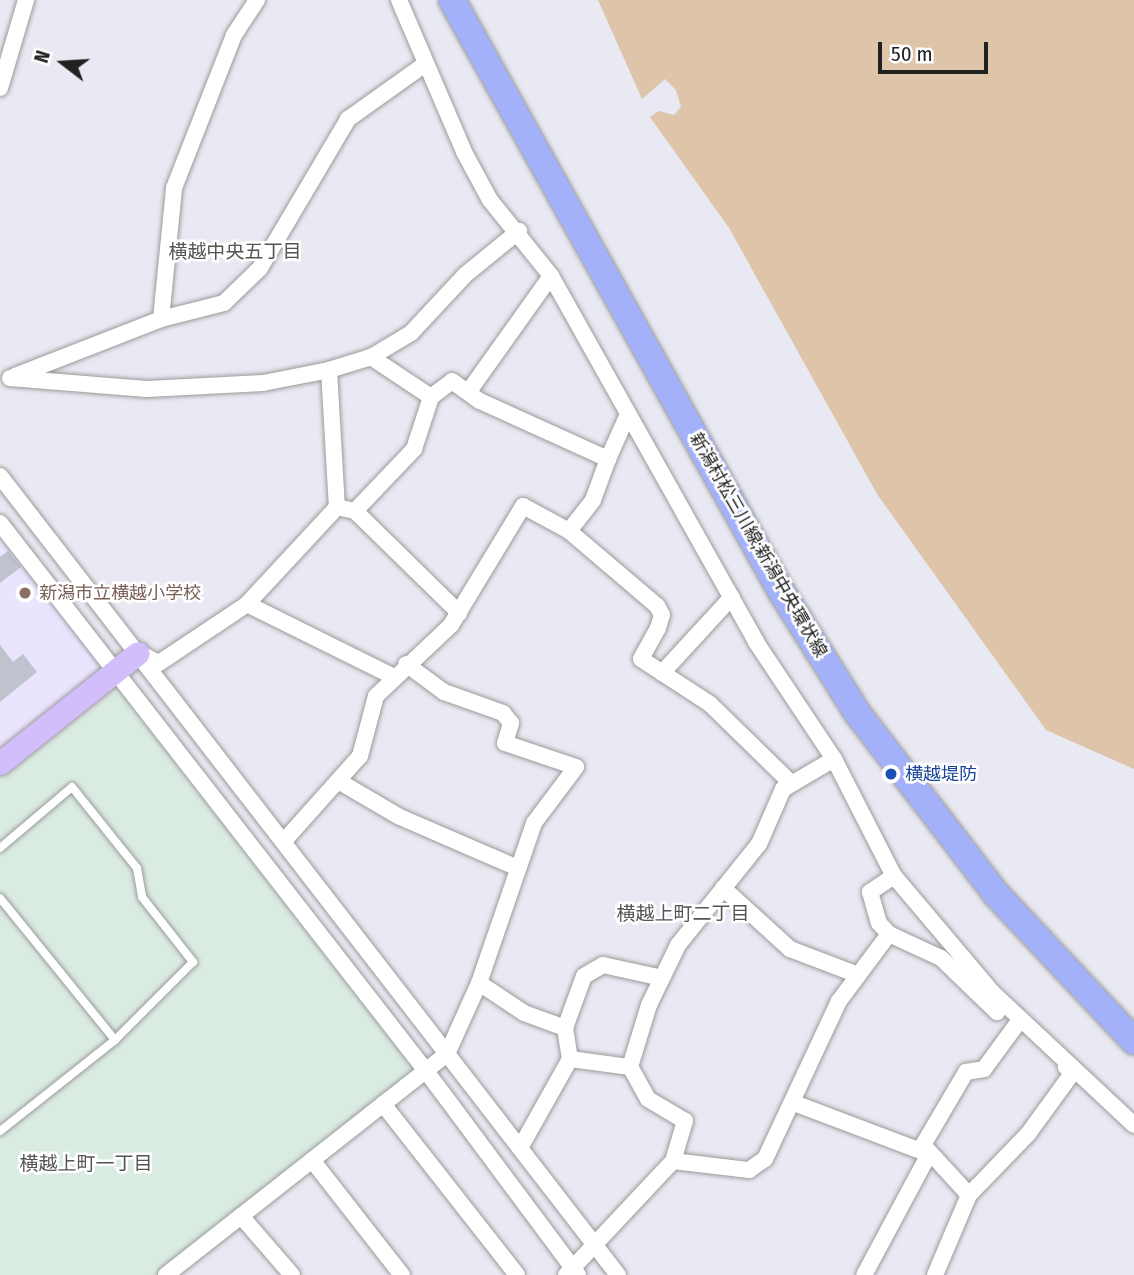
<!DOCTYPE html>
<html>
<head>
<meta charset="utf-8">
<style>
	body { margin:0 }
	#map { position:relative; width:1134px; height:1275px; overflow:hidden; background:#e8e9f2; font-family:"Fira Sans Condensed","Noto Sans JP",sans-serif }
	div>[style] { position:absolute }
	.industrial>* { inset:0; background:#daebe2 }
	.education>* { inset:0; background:#ebe4ff }
	.water>* { inset:0; background:#dec4a9 }
	.building>* { inset:0; background:#bec3cd }
	.roads { filter:drop-shadow(0 0 2px #9b9b9b) drop-shadow(0 0 2px #9b9b9b) }
	.lane>* { height:8px; margin:-4px; padding:0 4px; transform-origin:4px; border-radius:4px; background:#fff }
	.street>* { height:16px; margin:-8px; padding:0 8px; transform-origin:8px; border-radius:8px; background:#fff }
	.secondary>* { height:23px; margin:-11.5px; padding:0 11.5px; transform-origin:11.5px; border-radius:11.5px; background:#d2befa }
	.primary>* { height:26px; margin:-13px; padding:0 13px; transform-origin:13px; border-radius:13px; background:#a3b1fb }
	.dots>* { width:19px; height:19px; translate:-50% -50%; box-sizing:border-box; border:4px solid #fff; border-radius:50% }
	span { translate:-50% -50%; white-space:nowrap; text-align:center; line-height:1.15; -webkit-text-stroke:5px #fff; paint-order:stroke }
	.street-label { font-size:18px; color:#212121 }
	.education-label { font-size:18px; color:#785e54 }
	.left { translate:0 -50%; text-align:left }
	.transit-label { font-size:18px; color:#164399 }
	.neighbourhood-label { font-size:19px; color:#545454 }
	.north { position:absolute; left:28px; top:28px; width:70px; height:70px; -webkit-text-stroke:5px #fff; paint-order:stroke; rotate:287deg; font-size:19px; font-weight:700; line-height:28px; text-align:center; color:#212121 }
	.north::after { content:''; display:block; margin:auto; width:24px; height:32px; background:#212121; clip-path:polygon(50% 0,100% 100%,50% 72%,0 100%) }
	.scale { position:absolute; left:878px; top:42px; width:110px; height:32px; box-sizing:border-box; border:4px solid #212121; border-top:0; padding-left:9px; font-size:21px; line-height:24px; white-space:nowrap; color:#212121; -webkit-text-stroke:5px #fff; paint-order:stroke }
</style>
</head>
<body>
<div id="map">
	<div class="industrial">
		<i style="clip-path:polygon(117px 689px,416px 1073px,157px 1275px,0 1275px,0 781px)"></i>
	</div>
	<div class="education">
		<i style="clip-path:polygon(0 528px,100px 658px,95px 673px,0 747px)"></i>
	</div>
	<div class="water">
		<i style="clip-path:polygon(598px 0,1134px 0,1134px 769px,1046px 730px,877px 494px,729px 228px,650px 117px,659px 111px,674px 115px,681px 107px,676px 90px,665px 79px,642px 99px)"></i>
	</div>
	<div class="building">
		<i style="clip-path:polygon(8px 551px,21px 567px,0 583px,0 557px)"></i>
		<i style="clip-path:polygon(0 645px,13px 662px,23px 654px,37px 672px,0 702px)"></i>
	</div>
	<div class="roads">
		<div class="lane">
			<i style="left:0;top:848px;width:94px;rotate:-40.3deg"></i>
			<i style="left:72px;top:787px;width:104px;rotate:51.3deg"></i>
			<i style="left:137px;top:868px;width:29px;rotate:80deg"></i>
			<i style="left:142px;top:897px;width:83px;rotate:51.9deg"></i>
			<i style="left:193px;top:962px;width:110px;rotate:135deg"></i>
			<i style="left:115px;top:1040px;width:147px;rotate:141.6deg"></i>
			<i style="left:0;top:898px;width:183px;rotate:51deg"></i>
		</div>
		<div class="street">
			<i style="left:399px;top:0;width:165px;rotate:66.8deg"></i>
			<i style="left:464px;top:152px;width:55px;rotate:61.6deg"></i>
			<i style="left:490px;top:200px;width:97px;rotate:51.2deg"></i>
			<i style="left:551px;top:276px;width:420px;rotate:60.7deg"></i>
			<i style="left:756px;top:642px;width:141px;rotate:56.3deg"></i>
			<i style="left:834px;top:759px;width:131px;rotate:62.9deg"></i>
			<i style="left:894px;top:876px;width:153px;rotate:49.8deg"></i>
			<i style="left:993px;top:993px;width:193px;rotate:43.1deg"></i>
			<i style="left:0;top:88px;width:92px;rotate:-73.5deg"></i>
			<i style="left:161px;top:319px;width:65px;rotate:-14.3deg"></i>
			<i style="left:224px;top:303px;width:50px;rotate:-44.2deg"></i>
			<i style="left:260px;top:268px;width:173px;rotate:-59.4deg"></i>
			<i style="left:348px;top:119px;width:95px;rotate:-35.5deg"></i>
			<i style="left:371px;top:357px;width:72px;rotate:33.7deg"></i>
			<i style="left:329px;top:370px;width:137px;rotate:86.7deg"></i>
			<i style="left:15px;top:376px;width:157px;rotate:-21.3deg"></i>
			<i style="left:161px;top:319px;width:132px;rotate:-84.3deg"></i>
			<i style="left:174px;top:188px;width:164px;rotate:-68.6deg"></i>
			<i style="left:234px;top:35px;width:42px;rotate:-56.7deg"></i>
			<i style="left:10px;top:378px;width:137px;rotate:4.6deg"></i>
			<i style="left:147px;top:389px;width:116px;rotate:-3deg"></i>
			<i style="left:263px;top:383px;width:67px;rotate:-11.1deg"></i>
			<i style="left:329px;top:370px;width:44px;rotate:-17.2deg"></i>
			<i style="left:371px;top:357px;width:47px;rotate:-31deg"></i>
			<i style="left:411px;top:333px;width:79px;rotate:-47deg"></i>
			<i style="left:465px;top:275px;width:70px;rotate:-39.2deg"></i>
			<i style="left:469px;top:391px;width:141px;rotate:-54.5deg"></i>
			<i style="left:0;top:476px;width:1010px;rotate:52.28deg"></i>
			<i style="left:355px;top:511px;width:146px;rotate:44.4deg"></i>
			<i style="left:0;top:523px;width:694px;rotate:52.14deg"></i>
			<i style="left:426px;top:1071px;width:254px;rotate:53.3deg"></i>
			<i style="left:569px;top:531px;width:116px;rotate:40.4deg"></i>
			<i style="left:657px;top:606px;width:10px;rotate:61deg"></i>
			<i style="left:662px;top:615px;width:14px;rotate:107deg"></i>
			<i style="left:658px;top:628px;width:35px;rotate:119deg"></i>
			<i style="left:641px;top:659px;width:82px;rotate:33.1deg"></i>
			<i style="left:710px;top:704px;width:112px;rotate:44.3deg"></i>
			<i style="left:247px;top:604px;width:164px;rotate:26.4deg"></i>
			<i style="left:141px;top:654px;width:20px;rotate:27deg"></i>
			<i style="left:159px;top:663px;width:106px;rotate:-33.8deg"></i>
			<i style="left:247px;top:604px;width:132px;rotate:-47.1deg"></i>
			<i style="left:337px;top:507px;width:18px;rotate:13deg"></i>
			<i style="left:355px;top:511px;width:86px;rotate:-46.4deg"></i>
			<i style="left:414px;top:449px;width:55px;rotate:-71.9deg"></i>
			<i style="left:431px;top:397px;width:26px;rotate:-37deg"></i>
			<i style="left:452px;top:381px;width:34px;rotate:36deg"></i>
			<i style="left:480px;top:401px;width:141px;rotate:24.4deg"></i>
			<i style="left:608px;top:459px;width:49px;rotate:-66deg"></i>
			<i style="left:662px;top:673px;width:103px;rotate:-47.4deg"></i>
			<i style="left:340px;top:782px;width:69px;rotate:30.3deg"></i>
			<i style="left:400px;top:817px;width:129px;rotate:23.4deg"></i>
			<i style="left:284px;top:841px;width:114px;rotate:-48.2deg"></i>
			<i style="left:360px;top:756px;width:62px;rotate:-75.1deg"></i>
			<i style="left:376px;top:696px;width:103px;rotate:-43.4deg"></i>
			<i style="left:451px;top:625px;width:139px;rotate:-58.8deg"></i>
			<i style="left:523px;top:506px;width:52px;rotate:28.5deg"></i>
			<i style="left:569px;top:531px;width:39px;rotate:-52deg"></i>
			<i style="left:593px;top:500px;width:44px;rotate:-69.9deg"></i>
			<i style="left:894px;top:876px;width:29px;rotate:146deg"></i>
			<i style="left:870px;top:892px;width:32px;rotate:74deg"></i>
			<i style="left:879px;top:923px;width:15px;rotate:48deg"></i>
			<i style="left:889px;top:934px;width:57px;rotate:24.8deg"></i>
			<i style="left:941px;top:958px;width:78px;rotate:44deg"></i>
			<i style="left:723px;top:888px;width:91px;rotate:42.3deg"></i>
			<i style="left:790px;top:949px;width:73px;rotate:20.9deg"></i>
			<i style="left:479px;top:983px;width:54px;rotate:33.7deg"></i>
			<i style="left:524px;top:1013px;width:44px;rotate:20.1deg"></i>
			<i style="left:565px;top:1028px;width:31px;rotate:81deg"></i>
			<i style="left:570px;top:1059px;width:102px;rotate:119.3deg"></i>
			<i style="left:565px;top:1028px;width:55px;rotate:-69.9deg"></i>
			<i style="left:584px;top:976px;width:22px;rotate:-30deg"></i>
			<i style="left:603px;top:965px;width:60px;rotate:12.4deg"></i>
			<i style="left:570px;top:1059px;width:61px;rotate:7.6deg"></i>
			<i style="left:794px;top:1103px;width:144px;rotate:20.7deg"></i>
			<i style="left:929px;top:1154px;width:137px;rotate:118.2deg"></i>
			<i style="left:383px;top:1104px;width:217px;rotate:51.9deg"></i>
			<i style="left:312px;top:1160px;width:146px;rotate:52deg"></i>
			<i style="left:673px;top:1161px;width:77px;rotate:6.8deg"></i>
			<i style="left:749px;top:1170px;width:19px;rotate:-35deg"></i>
			<i style="left:765px;top:1159px;width:174px;rotate:-64.9deg"></i>
			<i style="left:839px;top:1001px;width:84px;rotate:-53.3deg"></i>
			<i style="left:969px;top:1195px;width:68px;rotate:-132.6deg"></i>
			<i style="left:923px;top:1145px;width:85px;rotate:-59.5deg"></i>
			<i style="left:966px;top:1072px;width:18px;rotate:-9deg"></i>
			<i style="left:984px;top:1069px;width:61px;rotate:-53.7deg"></i>
			<i style="left:241px;top:1216px;width:78px;rotate:49.2deg"></i>
			<i style="left:166px;top:1275px;width:357px;rotate:-38.2deg"></i>
			<i style="left:447px;top:1054px;width:78px;rotate:-65.7deg"></i>
			<i style="left:479px;top:983px;width:169px;rotate:-71deg"></i>
			<i style="left:534px;top:823px;width:70px;rotate:-53.1deg"></i>
			<i style="left:576px;top:767px;width:75px;rotate:-161.3deg"></i>
			<i style="left:505px;top:743px;width:21px;rotate:-73deg"></i>
			<i style="left:511px;top:723px;width:13px;rotate:-129deg"></i>
			<i style="left:503px;top:713px;width:63px;rotate:-160.4deg"></i>
			<i style="left:444px;top:692px;width:47px;rotate:-143.6deg"></i>
			<i style="left:566px;top:1275px;width:156px;rotate:-46.8deg"></i>
			<i style="left:673px;top:1161px;width:42px;rotate:-73.3deg"></i>
			<i style="left:685px;top:1121px;width:43px;rotate:-149.3deg"></i>
			<i style="left:648px;top:1099px;width:37px;rotate:-119deg"></i>
			<i style="left:630px;top:1067px;width:65px;rotate:-73deg"></i>
			<i style="left:649px;top:1005px;width:67px;rotate:-64.2deg"></i>
			<i style="left:678px;top:945px;width:129px;rotate:-51.3deg"></i>
			<i style="left:759px;top:844px;width:60px;rotate:-66.4deg"></i>
			<i style="left:783px;top:789px;width:59px;rotate:-30.5deg"></i>
			<i style="left:935px;top:1275px;width:87px;rotate:-67deg"></i>
			<i style="left:969px;top:1195px;width:85px;rotate:-46deg"></i>
			<i style="left:1028px;top:1134px;width:77px;rotate:-54deg"></i>
			<i style="left:1073px;top:1072px;width:9px;rotate:-144deg"></i>
		</div>
		<div class="secondary">
			<i style="left:0;top:763px;width:176px;rotate:-38.6deg"></i>
		</div>
		<div class="primary">
			<i style="left:452px;top:0;width:676px;rotate:60.9deg"></i>
			<i style="left:781px;top:591px;width:145px;rotate:58deg"></i>
			<i style="left:858px;top:714px;width:227px;rotate:52.5deg"></i>
			<i style="left:996px;top:894px;width:202px;rotate:46.8deg"></i>
		</div>
	</div>
	<div class="dots">
		<i style="left:25px;top:593px;background:#8d6e63"></i>
		<i style="left:891px;top:774px;background:#1a4fb4"></i>
	</div>
	<div class="street-label">
		<span style="left:758px;top:545px;rotate:60deg">新潟村松三川線;新潟中央環状線</span>
	</div>
	<div class="education-label">
		<span class="left" style="left:39px;top:593px">新潟市立横越小学校</span>
	</div>
	<div class="transit-label">
		<span class="left" style="left:905px;top:774px">横越堤防</span>
	</div>
	<div class="neighbourhood-label">
		<span style="left:235px;top:252px">横越中央五丁目</span>
		<span style="left:683px;top:914px">横越上町二丁目</span>
		<span style="left:86px;top:1164px">横越上町一丁目</span>
	</div>
	<div class="north">N</div>
	<div class="scale">50 m</div>
</div>
</body>
</html>
